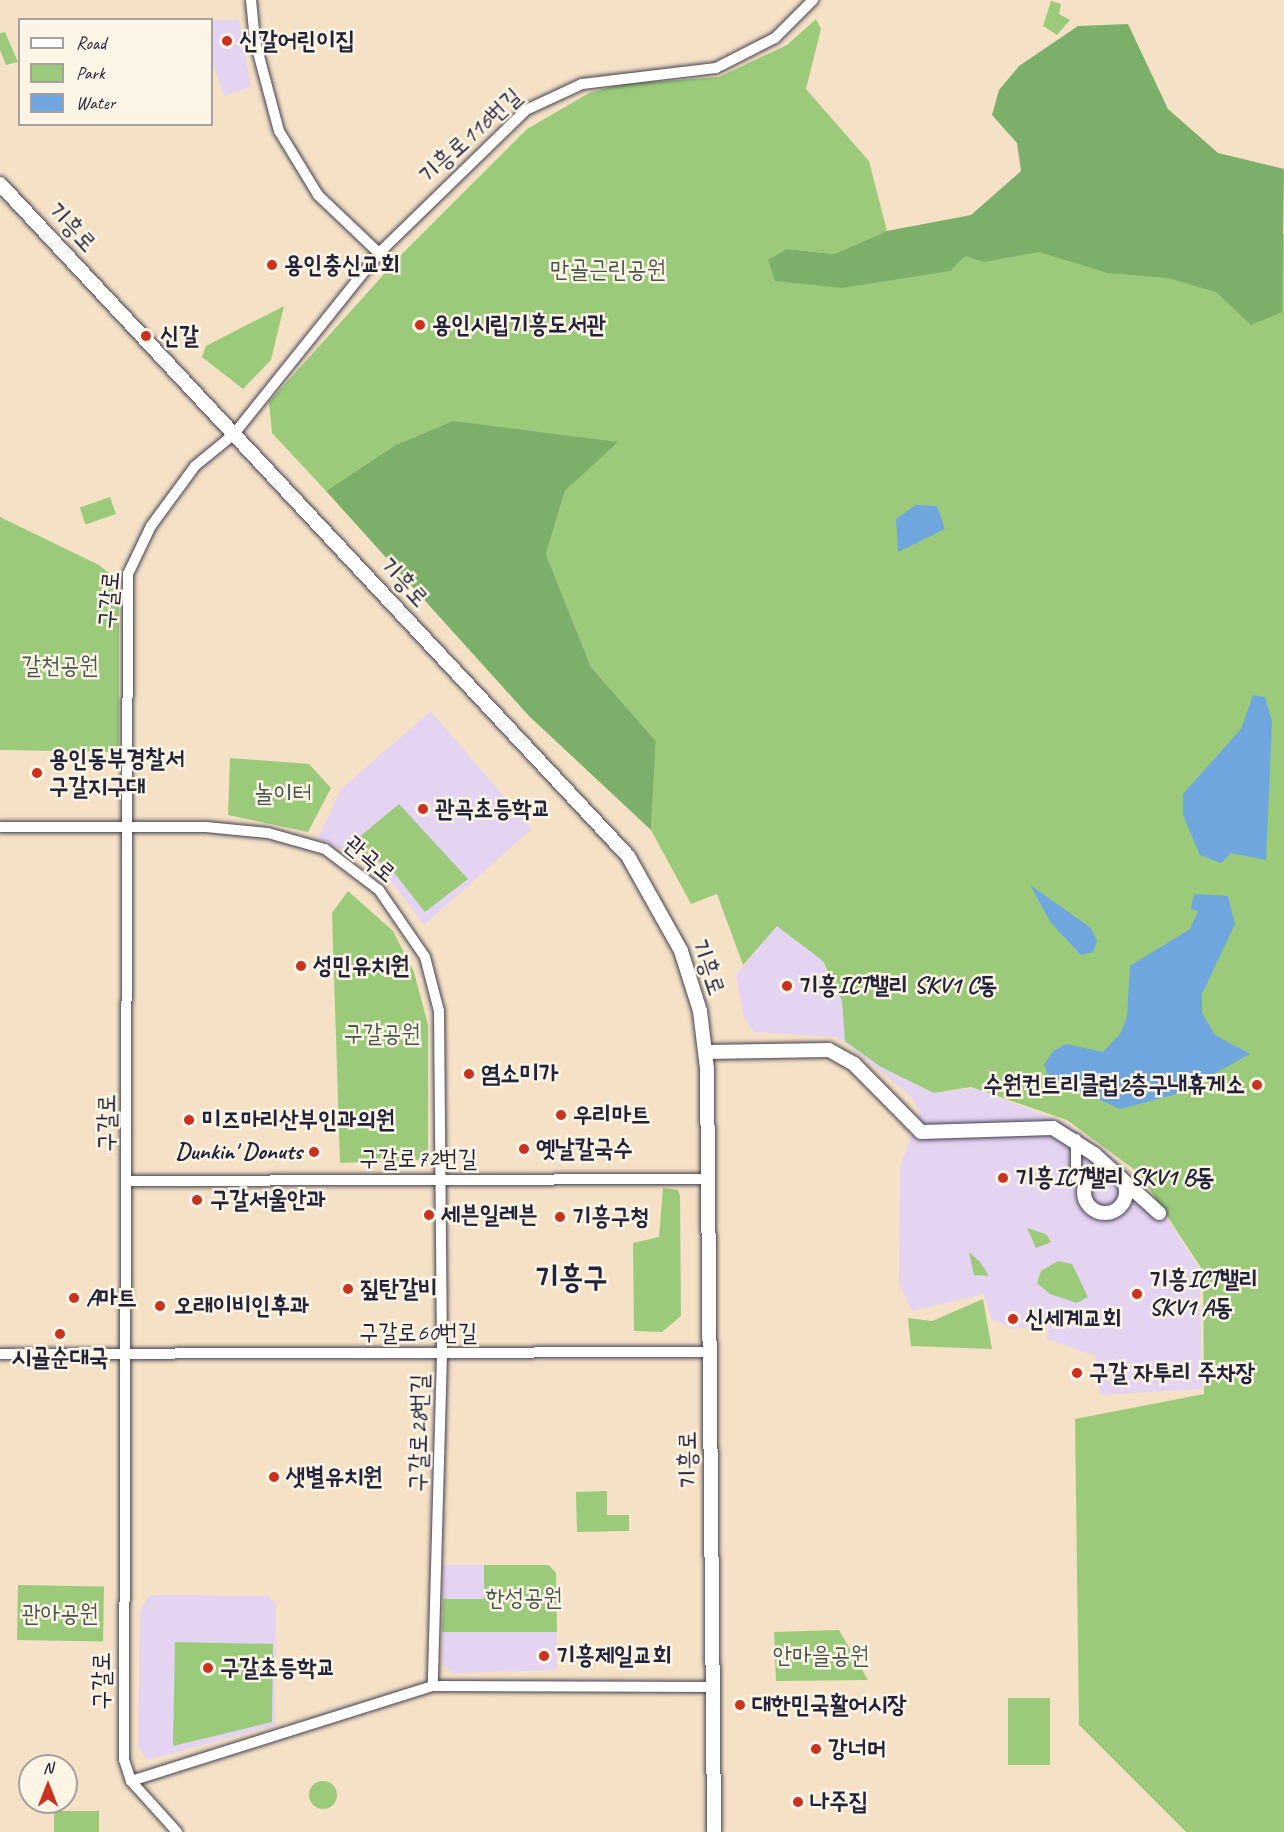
<!DOCTYPE html>
<html>
<head>
<meta charset="utf-8">
<style>
	body { margin:0 }
	#map { position:relative; width:1284px; height:1832px; overflow:hidden; background:#f5e2c6; font-family:Caveat,"Poor Story",sans-serif }
	div>[style] { position:absolute }
	.built>* { inset:0; background:#e4d3f1; transform-origin:0 0 }
	.green>* { inset:0; background:#9bcb7a; transform-origin:0 0 }
	.round { border-radius:50% }
	.forest>* { inset:0; background:#7caf6a }
	.water>* { inset:0; background:#6ea6dd }
	.roads { filter:drop-shadow(0 0 2px #423f50) drop-shadow(0 0 2px #423f50) }
	.minor>* { height:10px; margin:-5px; padding:0 5px; transform-origin:5px; border-radius:5px; background:#fff }
	.major>* { height:14px; margin:-7px; padding:0 7px; transform-origin:7px; border-radius:7px; background:#fff }
	.major>.ring { margin:-7px; padding:0; box-sizing:content-box; background:none; border:14px solid #fff; border-radius:50% }
	.dots>* { width:16px; height:16px; translate:-50% -50%; box-sizing:border-box; border:3px solid #fcf5e5; border-radius:50% }
	span { translate:-50% -50%; white-space:nowrap; text-align:center; line-height:1.15; -webkit-text-stroke:5px #fcf5e5; paint-order:stroke }
	.poi-label { font-size:24px; color:#22223b; font-weight:700 }
	.left { translate:0 -50%; text-align:left }
	.right { translate:-100% -50%; text-align:right }
	.street-label { font-size:24px; color:#22223b }
	.park-label { font-size:24px; color:#46554e }
	.district-label { font-size:30px; color:#22223b; font-weight:700 }
	.legend { position:absolute; left:18px; top:18px; width:195px; height:108px; box-sizing:border-box; background:#fcf5e5; border:2px solid #a5a1a1; margin:0; padding:8px 10px; list-style:none; font-size:18px; color:#22223b }
	.legend li { display:flex; align-items:center; gap:12px; height:30px }
	.legend b { width:30px; border:2px solid #a5a1a1 }
	.north { position:absolute; left:18px; top:1754px; width:60px; height:60px; box-sizing:border-box; background:#fcf5e5; border:2px solid #a5a1a1; border-radius:50%; rotate:0deg; font-size:16px; font-weight:700; line-height:24px; text-align:center; color:#22223b }
	.north::after { content:''; display:block; margin:auto; width:21px; height:27px; background:#c8321e; clip-path:polygon(50% 0,100% 100%,50% 72%,0 100%) }
</style>
</head>
<body>
<div id="map">
	<div class="built">
		<i style="clip-path:polygon(212px 20px,239px 20px,251px 87px,224px 96px,212px 62px)"></i>
		<i style="clip-path:polygon(431px 711px,532px 829px,424px 925px,382px 869px,318px 838px,341px 789px)"></i>
		<i style="clip-path:polygon(777px 925px,823px 961px,842px 1001px,934px 1093px,973px 1088px,1065px 1123px,1117px 1161px,1165px 1214px,1200px 1270px,1202px 1389px,1100px 1395px,1096px 1356px,1047px 1339px,1049px 1323px,1014px 1329px,991px 1319px,984px 1294px,912px 1311px,899px 1283px,900px 1166px,921px 1112px,910px 1095px,838px 1037px,754px 1032px,744px 1018px,736px 975px)"></i>
		<i style="left:443px;top:1565px;width:41px;height:34px"></i>
		<i style="clip-path:polygon(149px 1595px,267px 1596px,276px 1603px,275px 1725px,148px 1760px,138px 1747px,140px 1612px)"></i>
		<i style="clip-path:polygon(442px 1632px,557px 1632px,557px 1670px,452px 1673px,443px 1664px)"></i>
	</div>
	<div class="green">
		<i style="clip-path:polygon(1051px 1px,1061px 4px,1059px 14px,1070px 20px,1057px 35px,1043px 26px)"></i>
		<i style="clip-path:polygon(816px 19px,821px 29px,806px 89px,869px 161px,887px 231px,834px 254px,787px 249px,775px 281px,1047px 233px,1284px 234px,1284px 1832px,1186px 1832px,1079px 1725px,1075px 1419px,1204px 1394px,1203px 1271px,1139px 1173px,1067px 1120px,971px 1087px,934px 1093px,881px 1067px,845px 1041px,842px 1001px,823px 961px,777px 926px,743px 965px,717px 894px,691px 904px,651px 830px,656px 741px,591px 667px,546px 554px,565px 491px,617px 442px,394px 446px,326px 491px,272px 433px,269px 402px,403px 253px,527px 129px,589px 93px,623px 84px,719px 77px,787px 45px)"></i>
		<i style="clip-path:polygon(5px 32px,18px 62px,6px 65px,0 50px,0 33px)"></i>
		<i style="clip-path:polygon(284px 306px,271px 360px,243px 389px,202px 357px,206px 346px)"></i>
		<i style="left:110px;top:497px;width:18px;height:32px;rotate:71deg"></i>
		<i style="clip-path:polygon(0 517px,99px 565px,119px 581px,119px 752px,0 750px)"></i>
		<i style="clip-path:polygon(230px 758px,309px 764px,331px 788px,308px 832px,228px 815px)"></i>
		<i style="clip-path:polygon(399px 804px,468px 879px,425px 912px,392px 870px,351px 844px)"></i>
		<i style="clip-path:polygon(348px 891px,393px 931px,414px 972px,428px 1025px,428px 1149px,418px 1160px,340px 1163px,332px 913px)"></i>
		<i style="clip-path:polygon(663px 1188px,678px 1190px,680px 1196px,681px 1316px,662px 1332px,634px 1331px,633px 1243px,659px 1237px)"></i>
		<i style="clip-path:polygon(1027px 1228px,1046px 1234px,1051px 1242px,1036px 1248px)"></i>
		<i style="clip-path:polygon(969px 1252px,980px 1262px,989px 1276px,974px 1275px)"></i>
		<i style="clip-path:polygon(1058px 1261px,1072px 1264px,1088px 1297px,1077px 1303px,1050px 1294px,1037px 1283px,1041px 1271px)"></i>
		<i style="clip-path:polygon(983px 1299px,992px 1349px,911px 1346px,908px 1318px,932px 1321px)"></i>
		<i style="clip-path:polygon(607px 1491px,607px 1515px,629px 1515px,629px 1531px,577px 1532px,576px 1492px)"></i>
		<i style="clip-path:polygon(484px 1565px,549px 1565px,556px 1573px,557px 1632px,442px 1632px,443px 1599px,484px 1599px)"></i>
		<i style="left:18px;top:1585px;width:86px;height:55px;rotate:1deg"></i>
		<i style="clip-path:polygon(839px 1630px,868px 1680px,776px 1681px,774px 1632px)"></i>
		<i style="clip-path:polygon(175px 1642px,273px 1644px,272px 1722px,173px 1746px)"></i>
		<i style="left:1008px;top:1698px;width:42px;height:67px"></i>
		<i class="round" style="left:309px;top:1781px;width:28px;height:28px"></i>
		<i style="left:54px;top:1811px;width:45px;height:21px"></i>
	</div>
	<div class="forest">
		<i style="clip-path:polygon(1128px 24px,1168px 109px,1218px 153px,1284px 169px,1282px 312px,1251px 325px,1216px 292px,1168px 278px,1108px 273px,1039px 252px,984px 262px,965px 256px,950px 271px,842px 288px,775px 281px,768px 260px,787px 249px,834px 254px,887px 231px,971px 215px,1021px 171px,1017px 143px,992px 115px,999px 90px,1019px 66px,1078px 26px)"></i>
		<i style="clip-path:polygon(453px 421px,618px 442px,565px 491px,546px 554px,591px 667px,656px 741px,651px 830px,529px 716px,326px 491px,394px 446px)"></i>
	</div>
	<div class="water">
		<i style="clip-path:polygon(916px 505px,937px 506px,945px 529px,898px 552px,896px 519px)"></i>
		<i style="clip-path:polygon(1253px 695px,1265px 697px,1272px 721px,1266px 860px,1231px 853px,1221px 863px,1200px 855px,1183px 815px,1183px 794px,1241px 729px)"></i>
		<i style="clip-path:polygon(1030px 885px,1091px 928px,1097px 941px,1093px 952px,1081px 955px,1051px 923px)"></i>
		<i style="clip-path:polygon(1194px 894px,1228px 896px,1235px 924px,1202px 994px,1202px 1013px,1215px 1035px,1250px 1054px,1177px 1094px,1120px 1109px,1049px 1076px,1044px 1065px,1053px 1051px,1066px 1044px,1103px 1052px,1120px 1034px,1127px 1017px,1130px 966px,1190px 929px,1198px 911px,1191px 909px)"></i>
	</div>
	<div class="roads">
		<div class="minor">
			<i style="left:251px;top:0;width:41px;rotate:84.4deg"></i>
			<i style="left:255px;top:41px;width:93px;rotate:75.1deg"></i>
			<i style="left:279px;top:131px;width:75px;rotate:58.6deg"></i>
			<i style="left:318px;top:195px;width:84px;rotate:43.6deg"></i>
			<i style="left:0;top:827px;width:206px"></i>
			<i style="left:206px;top:827px;width:62px;rotate:5.5deg"></i>
			<i style="left:268px;top:833px;width:59px;rotate:15.7deg"></i>
			<i style="left:325px;top:849px;width:68px;rotate:37.2deg"></i>
			<i style="left:379px;top:890px;width:81px;rotate:55.5deg"></i>
			<i style="left:425px;top:957px;width:56px;rotate:75.5deg"></i>
			<i style="left:439px;top:1011px;width:343px;rotate:89.5deg"></i>
			<i style="left:442px;top:1354px;width:332px;rotate:91.6deg"></i>
			<i style="left:1076px;top:1139px;width:39px;rotate:90deg"></i>
			<i style="left:128px;top:1181px;width:580px;rotate:-0.2deg"></i>
			<i style="left:0;top:1354px;width:709px;rotate:-0.16deg"></i>
			<i style="left:131px;top:1781px;width:317px;rotate:-17.5deg"></i>
			<i style="left:433px;top:1686px;width:280px;rotate:0.2deg"></i>
			<i style="left:177px;top:1832px;width:69px;rotate:-132deg"></i>
			<i style="left:131px;top:1781px;width:22px;rotate:-108deg"></i>
			<i style="left:124px;top:1760px;width:1186px;rotate:-89.81deg"></i>
			<i style="left:128px;top:574px;width:53px;rotate:-64.4deg"></i>
			<i style="left:151px;top:526px;width:74px;rotate:-53.7deg"></i>
			<i style="left:195px;top:466px;width:50px;rotate:-39.4deg"></i>
			<i style="left:234px;top:434px;width:232px;rotate:-51.3deg"></i>
			<i style="left:379px;top:253px;width:205px;rotate:-44.2deg"></i>
			<i style="left:526px;top:110px;width:62px;rotate:-24.9deg"></i>
			<i style="left:582px;top:84px;width:135px;rotate:-6.8deg"></i>
			<i style="left:716px;top:68px;width:66px;rotate:-27deg"></i>
			<i style="left:775px;top:38px;width:54px;rotate:-45deg"></i>
		</div>
		<div class="major">
			<i style="left:0;top:184px;width:920px;rotate:46.94deg"></i>
			<i style="left:628px;top:856px;width:109px;rotate:60.8deg"></i>
			<i style="left:681px;top:951px;width:63px;rotate:72.4deg"></i>
			<i style="left:700px;top:1011px;width:58px;rotate:83.1deg"></i>
			<i style="left:707px;top:1069px;width:763px;rotate:89.47deg"></i>
			<i style="left:706px;top:1052px;width:123px;rotate:-0.9deg"></i>
			<i style="left:829px;top:1050px;width:29px;rotate:29deg"></i>
			<i style="left:854px;top:1064px;width:95px;rotate:45.4deg"></i>
			<i style="left:921px;top:1132px;width:132px;rotate:-1.7deg"></i>
			<i style="left:1053px;top:1128px;width:49px;rotate:32.4deg"></i>
			<i style="left:1094px;top:1154px;width:88px;rotate:42.2deg"></i>
			<i class="ring" style="left:1084px;top:1171px;width:28px;height:28px"></i>
		</div>
	</div>
	<div class="dots">
		<i style="left:227px;top:41px;background:#c8321e"></i>
		<i style="left:272px;top:265px;background:#c8321e"></i>
		<i style="left:420px;top:325px;background:#c8321e"></i>
		<i style="left:146px;top:336px;background:#c8321e"></i>
		<i style="left:37px;top:773px;background:#c8321e"></i>
		<i style="left:423px;top:809px;background:#c8321e"></i>
		<i style="left:301px;top:966px;background:#c8321e"></i>
		<i style="left:787px;top:986px;background:#c8321e"></i>
		<i style="left:469px;top:1074px;background:#c8321e"></i>
		<i style="left:1257px;top:1085px;background:#c8321e"></i>
		<i style="left:561px;top:1115px;background:#c8321e"></i>
		<i style="left:189px;top:1120px;background:#c8321e"></i>
		<i style="left:524px;top:1149px;background:#c8321e"></i>
		<i style="left:314px;top:1152px;background:#c8321e"></i>
		<i style="left:1003px;top:1178px;background:#c8321e"></i>
		<i style="left:197px;top:1200px;background:#c8321e"></i>
		<i style="left:429px;top:1215px;background:#c8321e"></i>
		<i style="left:560px;top:1217px;background:#c8321e"></i>
		<i style="left:348px;top:1289px;background:#c8321e"></i>
		<i style="left:1137px;top:1294px;background:#c8321e"></i>
		<i style="left:74px;top:1298px;background:#c8321e"></i>
		<i style="left:160px;top:1306px;background:#c8321e"></i>
		<i style="left:1013px;top:1319px;background:#c8321e"></i>
		<i style="left:60px;top:1334px;background:#c8321e"></i>
		<i style="left:1077px;top:1373px;background:#c8321e"></i>
		<i style="left:274px;top:1477px;background:#c8321e"></i>
		<i style="left:544px;top:1656px;background:#c8321e"></i>
		<i style="left:208px;top:1668px;background:#c8321e"></i>
		<i style="left:740px;top:1705px;background:#c8321e"></i>
		<i style="left:816px;top:1749px;background:#c8321e"></i>
		<i style="left:798px;top:1802px;background:#c8321e"></i>
	</div>
	<div class="poi-label">
		<span class="left" style="left:239px;top:41px">신갈어린이집</span>
		<span class="left" style="left:284px;top:265px">용인충신교회</span>
		<span class="left" style="left:432px;top:325px">용인시립기흥도서관</span>
		<span class="left" style="left:160px;top:336px">신갈</span>
		<span class="left" style="left:49px;top:773px">용인동부경찰서<br>구갈지구대</span>
		<span class="left" style="left:435px;top:809px">관곡초등학교</span>
		<span class="left" style="left:313px;top:966px">성민유치원</span>
		<span class="left" style="left:799px;top:986px">기흥ICT밸리 SKV1 C동</span>
		<span class="left" style="left:481px;top:1074px">염소미가</span>
		<span class="right" style="left:1245px;top:1085px">수원컨트리클럽2층구내휴게소</span>
		<span class="left" style="left:573px;top:1115px">우리마트</span>
		<span class="left" style="left:202px;top:1120px">미즈마리산부인과의원</span>
		<span class="left" style="left:536px;top:1149px">옛날칼국수</span>
		<span class="right" style="left:302px;top:1152px">Dunkin' Donuts</span>
		<span class="left" style="left:1015px;top:1178px">기흥ICT밸리 SKV1 B동</span>
		<span class="left" style="left:210px;top:1200px">구갈서울안과</span>
		<span class="left" style="left:441px;top:1215px">세븐일레븐</span>
		<span class="left" style="left:572px;top:1217px">기흥구청</span>
		<span class="left" style="left:1149px;top:1294px">기흥ICT밸리<br>SKV1 A동</span>
		<span class="left" style="left:360px;top:1289px">짚탄갈비</span>
		<span class="left" style="left:86px;top:1298px">A마트</span>
		<span class="left" style="left:174px;top:1306px">오래이비인후과</span>
		<span class="left" style="left:1025px;top:1319px">신세계교회</span>
		<span style="left:60px;top:1358px">시골순대국</span>
		<span class="left" style="left:1089px;top:1373px">구갈 자투리 주차장</span>
		<span class="left" style="left:286px;top:1477px">샛별유치원</span>
		<span class="left" style="left:556px;top:1656px">기흥제일교회</span>
		<span class="left" style="left:220px;top:1668px">구갈초등학교</span>
		<span class="left" style="left:752px;top:1705px">대한민국활어시장</span>
		<span class="left" style="left:828px;top:1749px">강너머</span>
		<span class="left" style="left:810px;top:1802px">나주집</span>
	</div>
	<div class="street-label">
		<span style="left:470px;top:136px;rotate:-42deg">기흥로116번길</span>
		<span style="left:72px;top:227px;rotate:47deg">기흥로</span>
		<span style="left:404px;top:582px;rotate:47deg">기흥로</span>
		<span style="left:109px;top:600px;rotate:-85deg">구갈로</span>
		<span style="left:370px;top:859px;rotate:40deg">관곡로</span>
		<span style="left:708px;top:967px;rotate:71deg">기흥로</span>
		<span style="left:107px;top:1123px;rotate:-90deg">구갈로</span>
		<span style="left:418px;top:1159px">구갈로72번길</span>
		<span style="left:418px;top:1333px">구갈로60번길</span>
		<span style="left:419px;top:1433px;rotate:-89deg">구갈로28번길</span>
		<span style="left:688px;top:1460px;rotate:-91deg">기흥로</span>
		<span style="left:102px;top:1681px;rotate:-90deg">구갈로</span>
	</div>
	<div class="park-label">
		<span style="left:608px;top:270px">만골근린공원</span>
		<span style="left:60px;top:666px">갈천공원</span>
		<span style="left:283px;top:794px">놀이터</span>
		<span style="left:382px;top:1034px">구갈공원</span>
		<span style="left:524px;top:1598px">한성공원</span>
		<span style="left:60px;top:1614px">관아공원</span>
		<span style="left:821px;top:1656px">안마을공원</span>
	</div>
	<div class="district-label">
		<span style="left:571px;top:1277px">기흥구</span>
	</div>
	<ul class="legend">
	<li><b style="height:8px;background:#fff"></b>Road</li>
	<li><b style="height:16px;background:#9bcb7a"></b>Park</li>
	<li><b style="height:16px;background:#6ea6dd"></b>Water</li>
	</ul>
	<div class="north">N</div>
</div>
</body>
</html>
